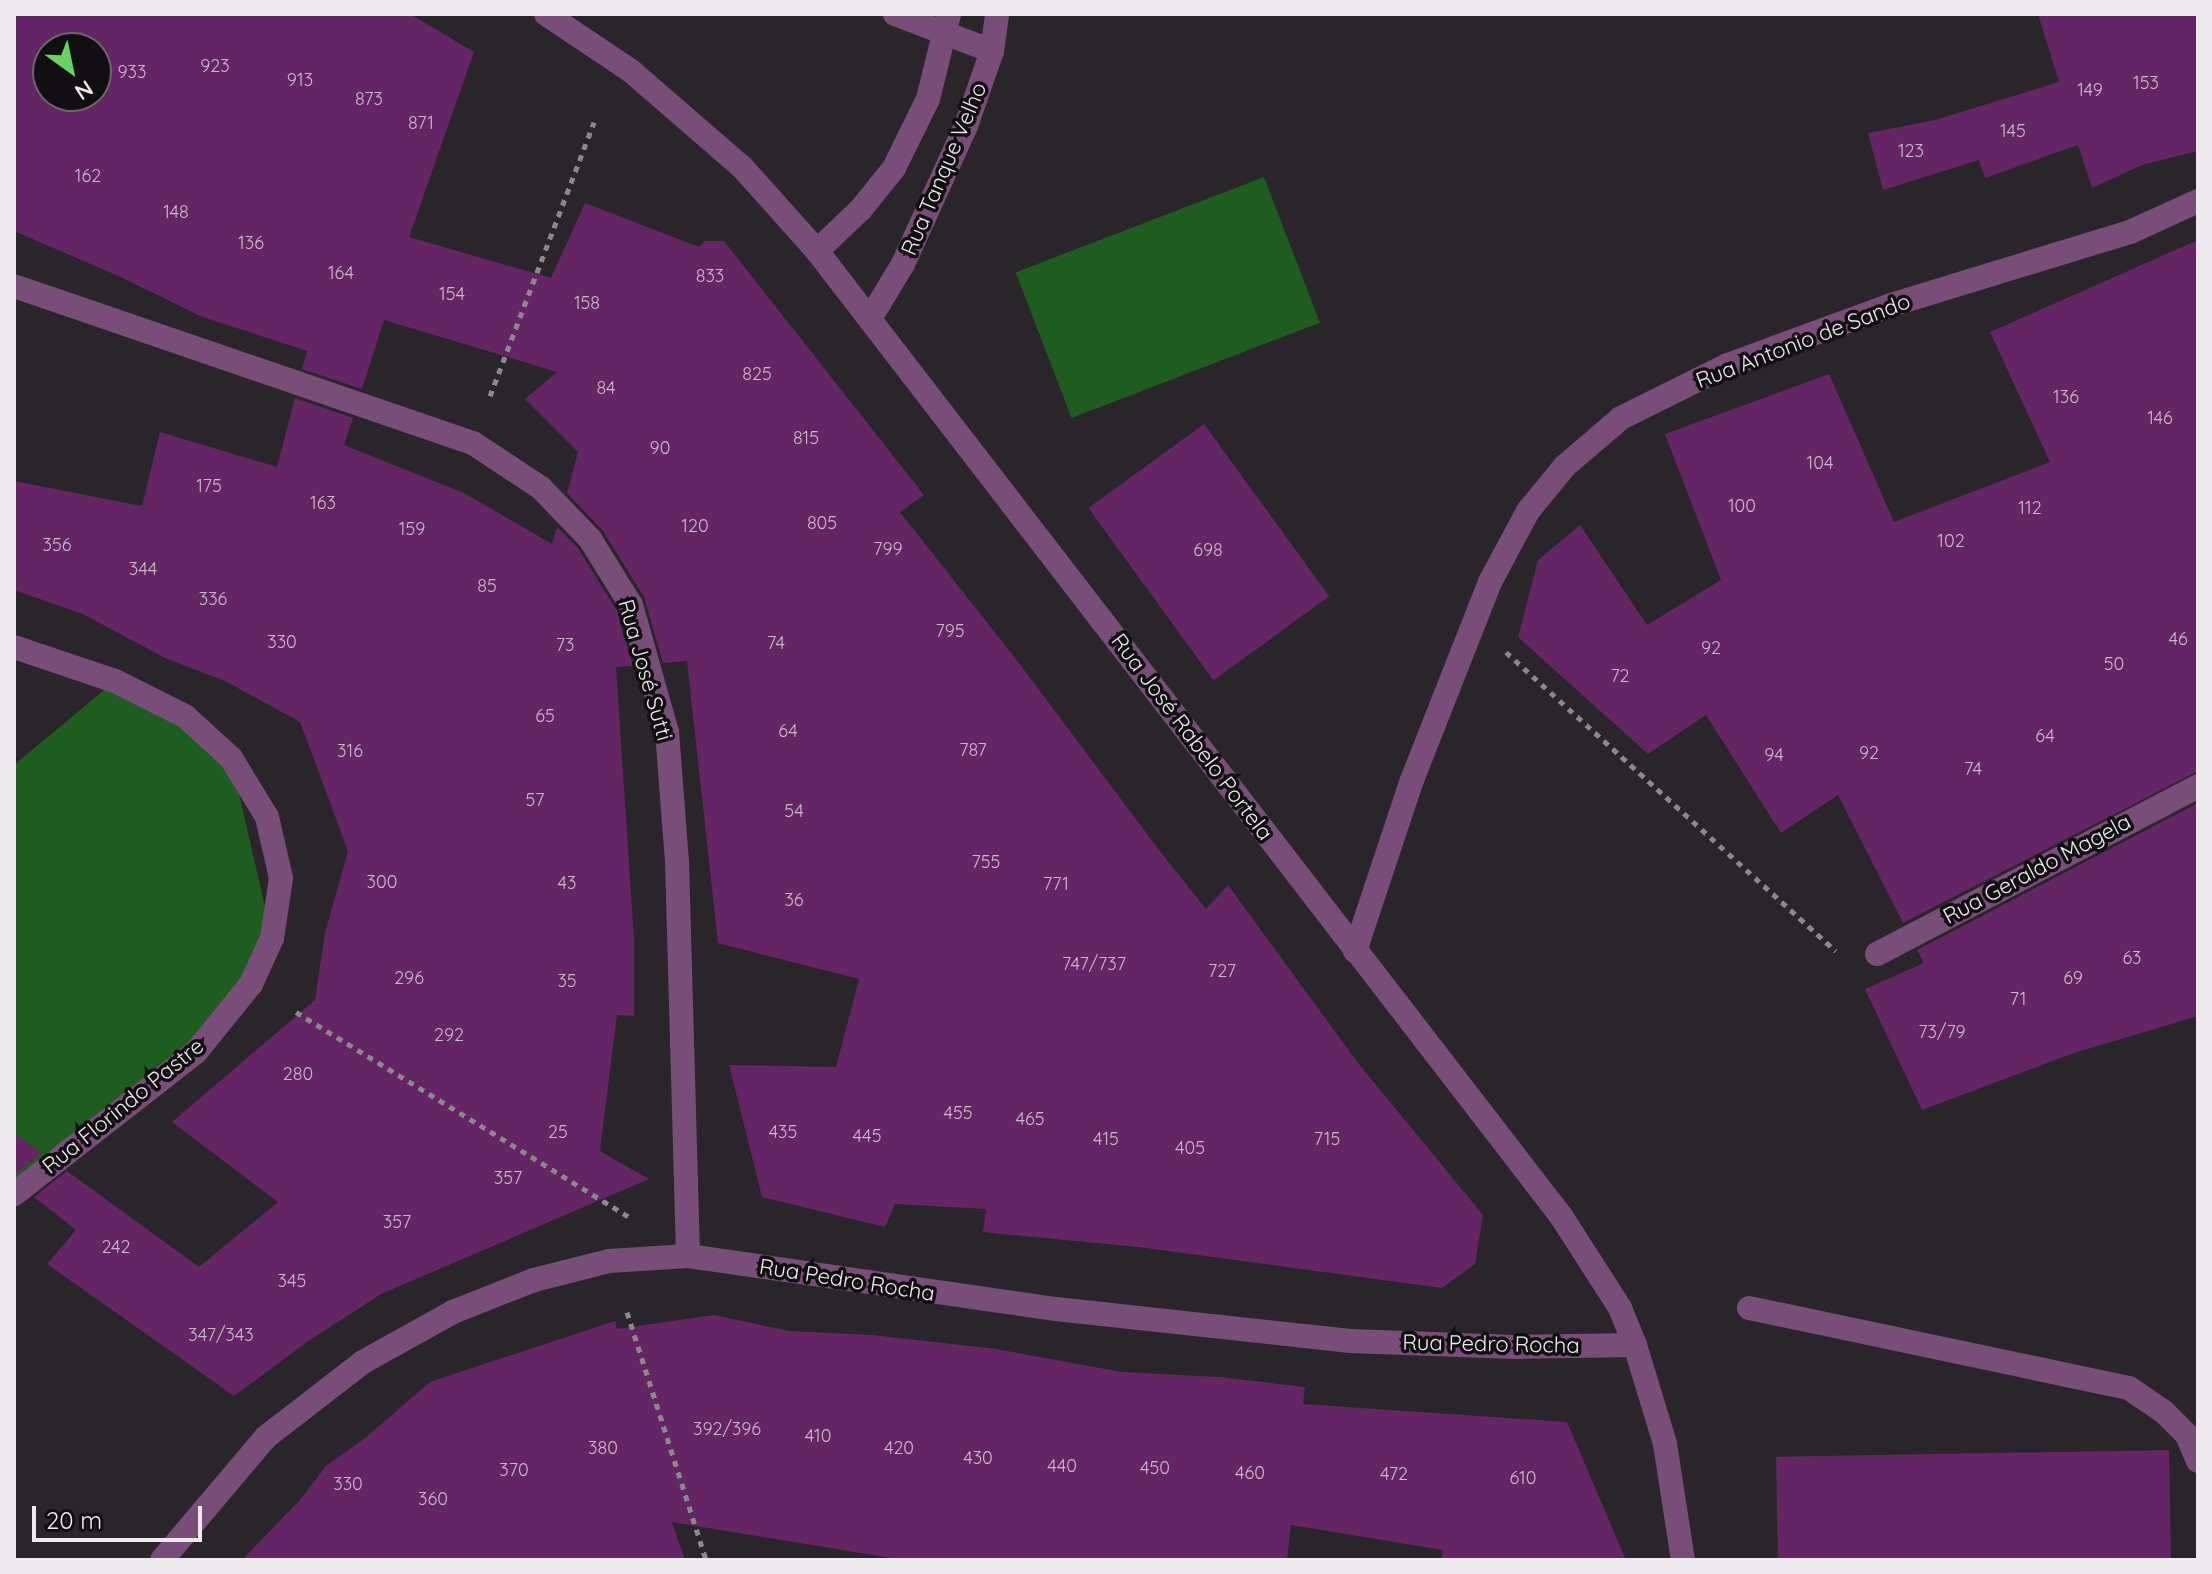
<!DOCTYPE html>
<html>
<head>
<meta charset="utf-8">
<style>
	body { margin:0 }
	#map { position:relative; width:2212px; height:1574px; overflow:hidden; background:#2a252a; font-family:Quicksand,sans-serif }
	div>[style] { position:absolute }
	.green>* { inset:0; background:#1f5c1f; transform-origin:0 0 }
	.building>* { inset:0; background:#632564; transform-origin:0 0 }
	.path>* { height:5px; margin-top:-2.5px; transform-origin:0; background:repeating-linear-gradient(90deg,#8c878b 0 6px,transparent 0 12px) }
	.minor>* { height:24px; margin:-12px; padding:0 12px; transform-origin:12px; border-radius:12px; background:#784e78 }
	span { translate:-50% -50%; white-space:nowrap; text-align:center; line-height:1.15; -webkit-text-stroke:7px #110f11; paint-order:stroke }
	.number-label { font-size:18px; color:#cab8ca }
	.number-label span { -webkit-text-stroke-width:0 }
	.street-label { font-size:22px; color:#ede9ec }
	.frame { position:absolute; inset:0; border:16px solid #ede9ec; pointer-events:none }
	.north { position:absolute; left:32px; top:32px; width:80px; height:80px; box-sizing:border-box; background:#110f11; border:2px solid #696669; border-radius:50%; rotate:147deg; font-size:22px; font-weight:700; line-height:32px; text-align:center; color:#ede9ec }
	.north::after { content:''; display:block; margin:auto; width:28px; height:36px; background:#68d465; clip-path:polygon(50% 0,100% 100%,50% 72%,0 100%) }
	.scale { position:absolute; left:32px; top:1506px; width:170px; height:36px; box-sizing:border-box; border:4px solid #ede9ec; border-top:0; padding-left:10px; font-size:24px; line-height:28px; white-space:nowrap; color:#ede9ec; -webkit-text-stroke:6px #110f11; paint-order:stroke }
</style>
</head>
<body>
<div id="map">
	<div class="green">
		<i style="left:1264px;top:177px;width:156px;height:266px;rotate:69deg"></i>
		<i style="clip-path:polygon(115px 681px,231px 758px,272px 938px,196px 1052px,14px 1202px,14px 765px)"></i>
	</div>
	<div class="building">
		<i style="clip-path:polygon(evenodd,14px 14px,410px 14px,474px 52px,409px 237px,551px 278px,585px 203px,699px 247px,705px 241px,724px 241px,924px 495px,900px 512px,1015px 658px,1159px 850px,1206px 909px,1228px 885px,1358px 1063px,1483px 1215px,1475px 1264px,1442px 1288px,1138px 1247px,983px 1232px,986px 1209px,895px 1204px,885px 1227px,762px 1197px,729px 1065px,836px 1067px,859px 979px,718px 943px,687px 661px,663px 663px,644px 597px,603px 531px,567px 493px,578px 452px,525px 399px,557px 372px,384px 320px,362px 389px,302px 369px,307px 351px,200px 316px,123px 278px,14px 231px,14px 14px,48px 48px,96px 48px,96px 96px,48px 96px,48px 48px)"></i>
		<i style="clip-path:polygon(2038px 14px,2198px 14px,2198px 151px,2142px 165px,2092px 188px,2078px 145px,1985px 178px,1979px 160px,1883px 190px,1868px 133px,1935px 120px,2059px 82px)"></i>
		<i style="clip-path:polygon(2198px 240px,2198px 771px,1903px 923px,1838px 795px,1781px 833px,1706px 715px,1648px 754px,1518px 637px,1538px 560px,1580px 525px,1647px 625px,1721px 580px,1665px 434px,1829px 374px,1894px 522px,2050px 462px,1990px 332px)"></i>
		<i style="clip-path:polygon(295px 398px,353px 418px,344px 445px,464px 493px,552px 544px,557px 527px,578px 548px,617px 611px,633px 666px,616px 667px,634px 939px,634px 1016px,617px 1015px,600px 1151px,649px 1179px,381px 1294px,307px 1342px,234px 1396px,47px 1264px,76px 1230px,34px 1197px,67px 1171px,199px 1267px,278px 1202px,172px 1122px,315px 1000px,325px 933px,348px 851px,300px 722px,225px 681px,165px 658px,83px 614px,14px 590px,14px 481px,142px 506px,160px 432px,277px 467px)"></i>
		<i style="left:1204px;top:424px;width:213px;height:143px;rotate:54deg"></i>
		<i style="clip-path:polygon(2198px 803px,2198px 1016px,2074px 1053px,1922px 1110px,1865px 989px,1924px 963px,1917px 950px)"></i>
		<i style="clip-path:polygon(14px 1133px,42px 1153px,14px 1175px)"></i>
		<i style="clip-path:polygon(714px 1315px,789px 1331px,873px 1335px,996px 1349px,1122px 1372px,1220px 1377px,1305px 1387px,1303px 1404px,1567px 1422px,1626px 1560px,1441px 1560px,1443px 1550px,1291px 1525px,1287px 1560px,903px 1560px,672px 1522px,685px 1560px,242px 1560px,299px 1501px,326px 1466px,365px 1438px,430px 1382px,615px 1321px,617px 1329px)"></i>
		<i style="left:2169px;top:1450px;width:110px;height:393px;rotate:89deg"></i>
	</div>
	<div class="path">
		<i style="left:490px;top:396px;width:293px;rotate:-69.2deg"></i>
		<i style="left:1506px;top:652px;width:445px;rotate:42.2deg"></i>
		<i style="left:296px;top:1012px;width:390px;rotate:31.6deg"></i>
		<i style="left:627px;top:1312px;width:260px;rotate:72.3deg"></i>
	</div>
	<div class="minor">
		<i style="left:546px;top:14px;width:102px;rotate:33.8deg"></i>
		<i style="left:631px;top:71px;width:147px;rotate:40.9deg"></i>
		<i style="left:742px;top:167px;width:113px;rotate:48.2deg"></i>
		<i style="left:817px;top:251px;width:1219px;rotate:52.37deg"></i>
		<i style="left:1561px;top:1216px;width:109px;rotate:57.3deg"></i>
		<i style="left:1620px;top:1308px;width:40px;rotate:68deg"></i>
		<i style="left:1635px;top:1345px;width:103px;rotate:73.1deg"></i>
		<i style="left:1665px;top:1444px;width:117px;rotate:81.2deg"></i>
		<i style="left:895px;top:14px;width:104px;rotate:20.9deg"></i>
		<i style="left:817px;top:251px;width:61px;rotate:-43.7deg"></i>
		<i style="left:861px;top:209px;width:53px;rotate:-51.2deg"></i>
		<i style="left:894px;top:168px;width:77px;rotate:-63.8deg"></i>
		<i style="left:928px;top:99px;width:88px;rotate:-76.1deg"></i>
		<i style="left:14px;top:286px;width:485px;rotate:18.9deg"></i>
		<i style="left:473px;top:443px;width:82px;rotate:33.5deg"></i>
		<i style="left:541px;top:488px;width:71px;rotate:46.1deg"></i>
		<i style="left:590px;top:539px;width:78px;rotate:58.2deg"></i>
		<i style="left:631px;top:605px;width:132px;rotate:74.2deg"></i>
		<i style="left:667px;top:732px;width:129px;rotate:85.6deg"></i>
		<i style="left:677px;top:861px;width:395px;rotate:88.4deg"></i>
		<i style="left:871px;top:317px;width:62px;rotate:-58.9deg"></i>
		<i style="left:903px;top:264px;width:152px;rotate:-65.5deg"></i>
		<i style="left:966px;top:126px;width:79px;rotate:-70.9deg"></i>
		<i style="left:992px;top:51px;width:37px;rotate:-82deg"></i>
		<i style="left:14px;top:647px;width:107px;rotate:18.6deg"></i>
		<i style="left:115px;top:681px;width:78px;rotate:26.6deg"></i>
		<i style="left:185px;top:716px;width:62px;rotate:42.4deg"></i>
		<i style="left:231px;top:758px;width:69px;rotate:58.6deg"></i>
		<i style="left:267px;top:817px;width:63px;rotate:77.1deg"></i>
		<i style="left:281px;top:878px;width:61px;rotate:98.5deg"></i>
		<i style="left:272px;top:938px;width:51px;rotate:114.5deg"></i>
		<i style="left:251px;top:984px;width:87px;rotate:129deg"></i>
		<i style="left:196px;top:1052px;width:231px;rotate:142deg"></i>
		<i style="left:1355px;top:951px;width:180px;rotate:-71.6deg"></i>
		<i style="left:1412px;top:780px;width:213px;rotate:-68.5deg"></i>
		<i style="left:1490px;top:582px;width:81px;rotate:-61.8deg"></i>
		<i style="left:1528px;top:511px;width:58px;rotate:-50.6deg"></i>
		<i style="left:1565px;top:466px;width:74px;rotate:-40.6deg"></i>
		<i style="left:1621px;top:418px;width:119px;rotate:-26.4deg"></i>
		<i style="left:1728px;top:365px;width:174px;rotate:-20.2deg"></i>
		<i style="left:1891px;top:305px;width:250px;rotate:-17deg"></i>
		<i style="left:2130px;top:232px;width:75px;rotate:-24.5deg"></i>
		<i style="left:1877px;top:954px;width:362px;rotate:-27.6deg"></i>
		<i style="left:1749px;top:1308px;width:388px;rotate:11.9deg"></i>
		<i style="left:2129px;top:1388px;width:42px;rotate:34.4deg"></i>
		<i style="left:2164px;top:1412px;width:33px;rotate:45deg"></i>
		<i style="left:2187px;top:1435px;width:28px;rotate:67deg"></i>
		<i style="left:162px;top:1560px;width:161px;rotate:-49.8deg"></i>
		<i style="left:266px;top:1437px;width:123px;rotate:-37.7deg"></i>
		<i style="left:363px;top:1362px;width:103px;rotate:-29.1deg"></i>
		<i style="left:453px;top:1312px;width:87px;rotate:-21.6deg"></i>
		<i style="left:534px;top:1280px;width:77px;rotate:-14.2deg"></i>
		<i style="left:609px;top:1261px;width:79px;rotate:-3.6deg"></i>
		<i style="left:688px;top:1256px;width:372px;rotate:8.2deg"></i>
		<i style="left:1056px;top:1309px;width:296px;rotate:6.2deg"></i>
		<i style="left:1350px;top:1341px;width:164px;rotate:2.1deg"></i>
		<i style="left:1514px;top:1347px;width:121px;rotate:-0.9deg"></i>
	</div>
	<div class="number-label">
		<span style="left:215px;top:66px">923</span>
		<span style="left:132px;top:72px">933</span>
		<span style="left:300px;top:80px">913</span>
		<span style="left:2146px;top:83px">153</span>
		<span style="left:2090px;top:90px">149</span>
		<span style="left:369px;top:99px">873</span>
		<span style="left:421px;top:123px">871</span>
		<span style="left:2013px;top:131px">145</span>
		<span style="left:1911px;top:151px">123</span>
		<span style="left:88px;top:176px">162</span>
		<span style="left:176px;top:212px">148</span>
		<span style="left:251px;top:243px">136</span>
		<span style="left:341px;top:273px">164</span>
		<span style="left:710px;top:276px">833</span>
		<span style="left:452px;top:294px">154</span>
		<span style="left:587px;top:303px">158</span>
		<span style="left:757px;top:374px">825</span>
		<span style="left:606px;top:388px">84</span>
		<span style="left:2066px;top:397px">136</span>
		<span style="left:2160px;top:418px">146</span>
		<span style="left:806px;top:438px">815</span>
		<span style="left:660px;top:448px">90</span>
		<span style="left:1820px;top:463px">104</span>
		<span style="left:209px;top:486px">175</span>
		<span style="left:323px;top:503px">163</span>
		<span style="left:1742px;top:506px">100</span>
		<span style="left:2030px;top:508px">112</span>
		<span style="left:822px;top:523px">805</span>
		<span style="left:695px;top:526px">120</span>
		<span style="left:412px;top:529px">159</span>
		<span style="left:1951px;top:541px">102</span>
		<span style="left:57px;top:545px">356</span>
		<span style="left:888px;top:549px">799</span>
		<span style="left:1208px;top:550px">698</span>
		<span style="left:143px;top:569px">344</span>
		<span style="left:487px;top:586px">85</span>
		<span style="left:213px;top:599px">336</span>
		<span style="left:950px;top:631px">795</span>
		<span style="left:2178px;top:639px">46</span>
		<span style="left:282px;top:642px">330</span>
		<span style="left:776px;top:643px">74</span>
		<span style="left:565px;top:645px">73</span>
		<span style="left:1711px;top:648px">92</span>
		<span style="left:2114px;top:664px">50</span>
		<span style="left:1620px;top:676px">72</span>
		<span style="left:545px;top:716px">65</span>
		<span style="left:788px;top:731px">64</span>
		<span style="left:2045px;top:736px">64</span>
		<span style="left:973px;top:750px">787</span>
		<span style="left:350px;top:751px">316</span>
		<span style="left:1869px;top:753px">92</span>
		<span style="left:1774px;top:755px">94</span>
		<span style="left:1973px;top:769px">74</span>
		<span style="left:535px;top:800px">57</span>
		<span style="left:794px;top:811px">54</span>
		<span style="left:986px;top:862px">755</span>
		<span style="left:382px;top:882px">300</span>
		<span style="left:567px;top:883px">43</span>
		<span style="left:1056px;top:884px">771</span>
		<span style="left:794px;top:900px">36</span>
		<span style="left:2132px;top:958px">63</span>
		<span style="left:1094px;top:964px">747/737</span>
		<span style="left:1222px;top:971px">727</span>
		<span style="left:409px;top:978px">296</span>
		<span style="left:2073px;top:978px">69</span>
		<span style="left:567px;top:981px">35</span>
		<span style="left:2018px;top:999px">71</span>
		<span style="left:1942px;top:1032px">73/79</span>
		<span style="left:449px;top:1035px">292</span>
		<span style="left:298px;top:1074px">280</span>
		<span style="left:958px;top:1113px">455</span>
		<span style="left:1030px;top:1119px">465</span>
		<span style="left:558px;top:1132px">25</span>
		<span style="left:783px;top:1132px">435</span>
		<span style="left:867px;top:1136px">445</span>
		<span style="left:1106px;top:1139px">415</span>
		<span style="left:1327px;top:1139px">715</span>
		<span style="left:1190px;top:1148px">405</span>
		<span style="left:508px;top:1178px">357</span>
		<span style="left:397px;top:1222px">357</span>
		<span style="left:116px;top:1247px">242</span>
		<span style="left:292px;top:1281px">345</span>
		<span style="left:221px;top:1335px">347/343</span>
		<span style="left:727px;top:1429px">392/396</span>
		<span style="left:818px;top:1436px">410</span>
		<span style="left:603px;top:1448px">380</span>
		<span style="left:899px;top:1448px">420</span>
		<span style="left:978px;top:1458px">430</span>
		<span style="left:1062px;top:1466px">440</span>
		<span style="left:1155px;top:1468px">450</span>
		<span style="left:514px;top:1470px">370</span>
		<span style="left:1250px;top:1473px">460</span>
		<span style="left:1394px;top:1474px">472</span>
		<span style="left:1523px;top:1478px">610</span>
		<span style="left:348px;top:1484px">330</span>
		<span style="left:433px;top:1499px">360</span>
	</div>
	<div class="street-label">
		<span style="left:944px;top:169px;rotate:-67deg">Rua Tanque Velho</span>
		<span style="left:1803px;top:341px;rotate:-21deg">Rua Antonio de Sando</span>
		<span style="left:645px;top:670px;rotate:74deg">Rua José Sutti</span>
		<span style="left:1192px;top:737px;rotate:53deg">Rua José Rabelo Portela</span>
		<span style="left:2037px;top:869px;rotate:-28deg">Rua Geraldo Magela</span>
		<span style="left:123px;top:1106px;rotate:-39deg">Rua Florindo Pastre</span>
		<span style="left:847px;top:1280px;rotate:9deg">Rua Pedro Rocha</span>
		<span style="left:1491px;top:1344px;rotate:1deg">Rua Pedro Rocha</span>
	</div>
	<div class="frame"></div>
	<div class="north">N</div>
	<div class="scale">20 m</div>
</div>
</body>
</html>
